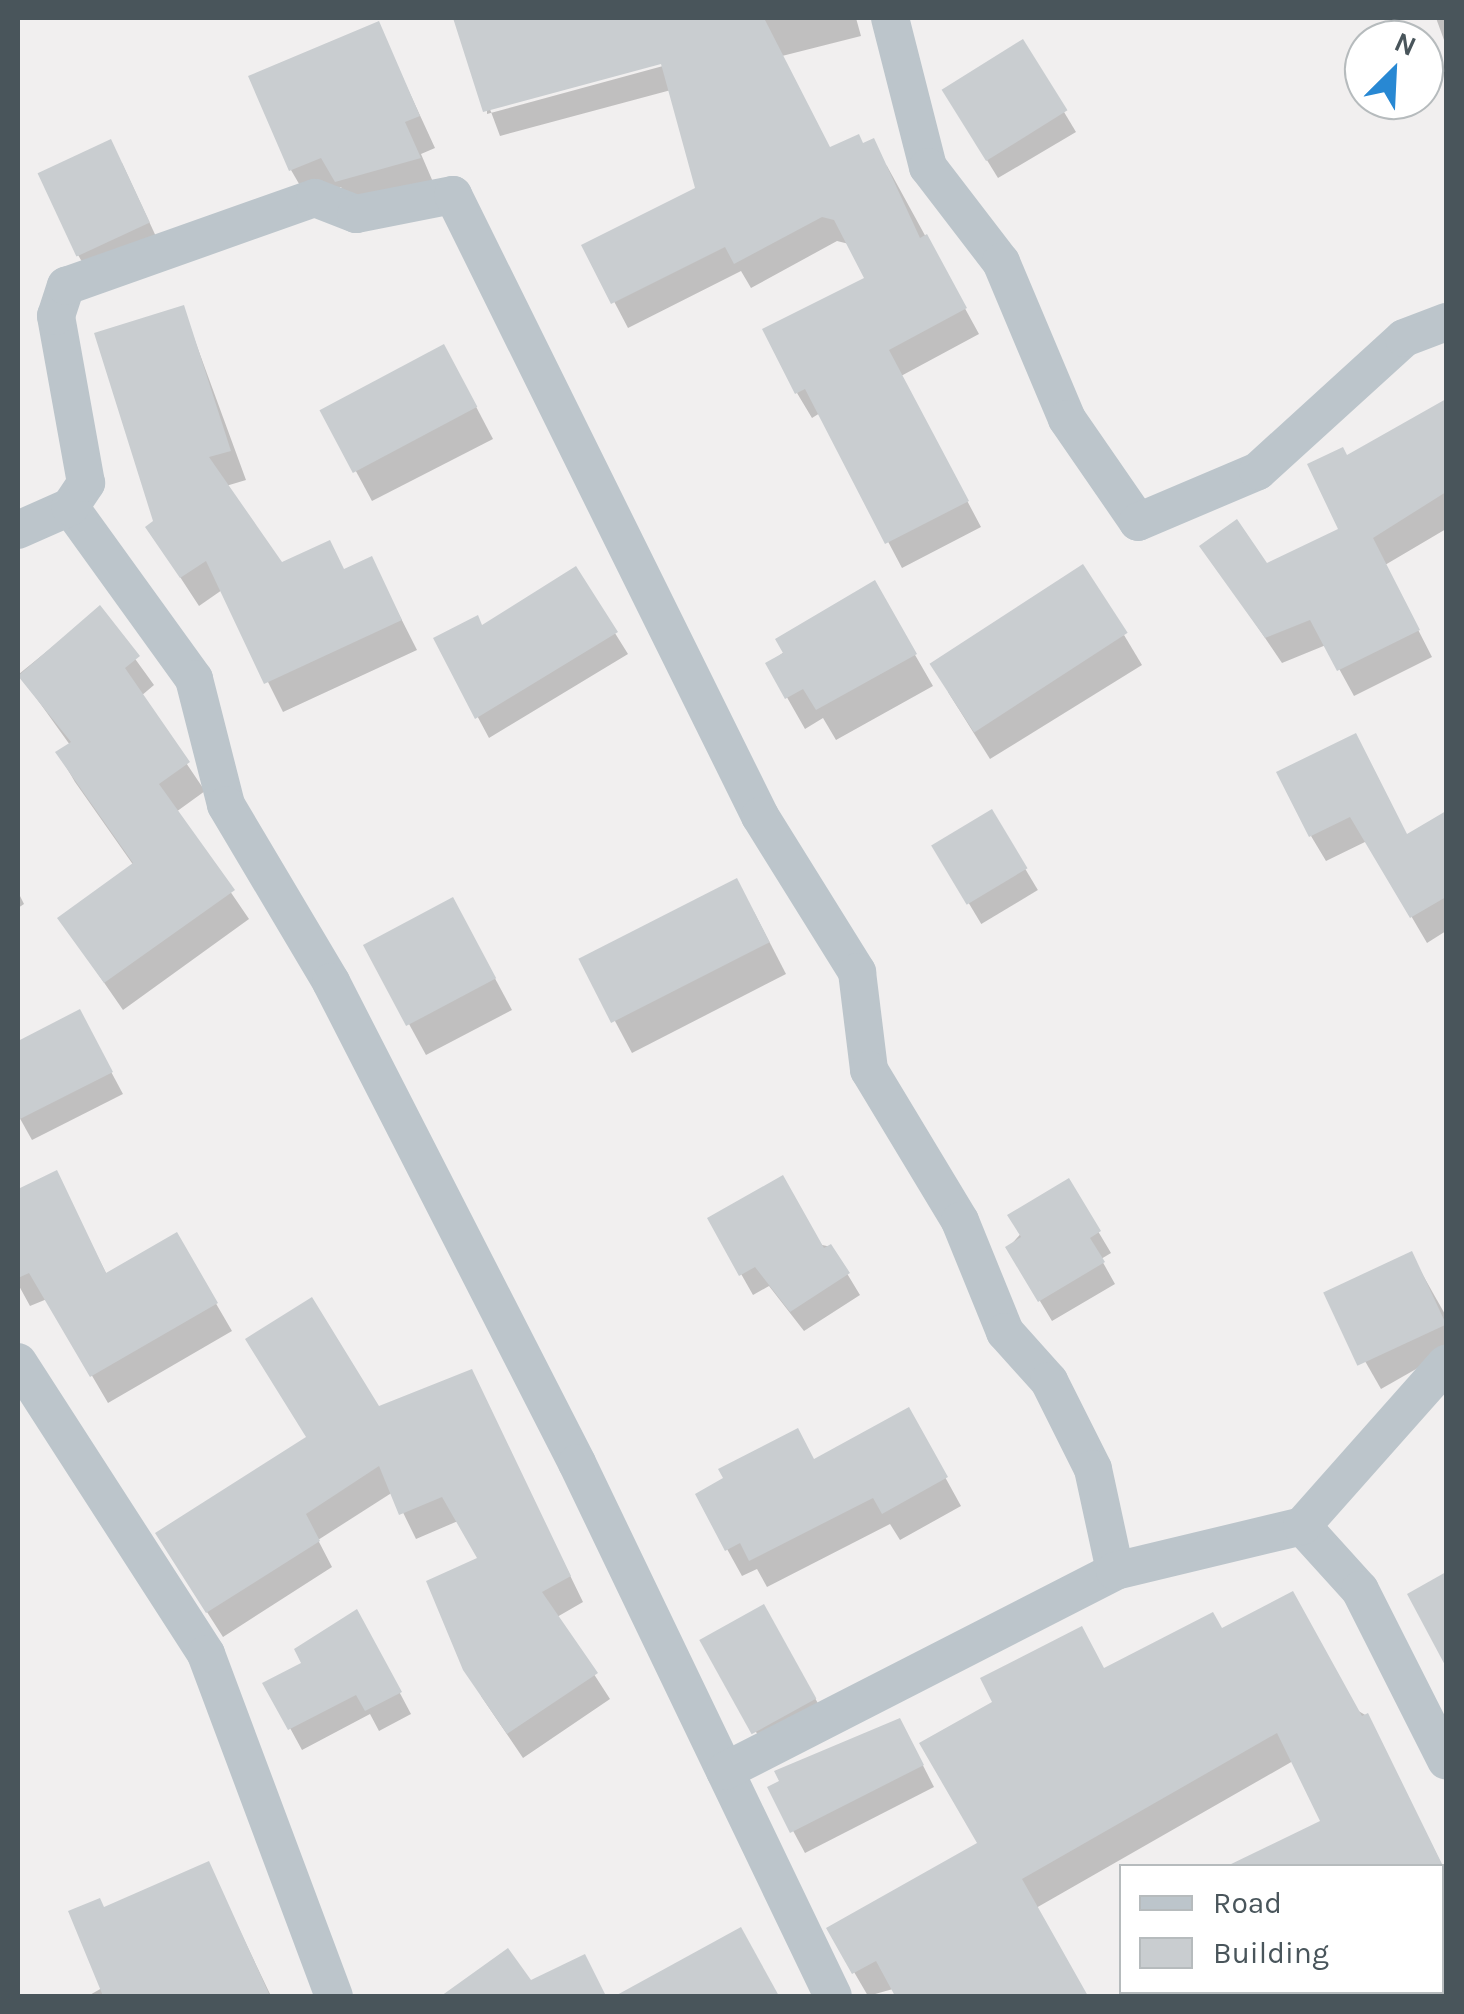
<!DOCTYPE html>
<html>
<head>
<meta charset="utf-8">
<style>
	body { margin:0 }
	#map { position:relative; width:1464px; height:2014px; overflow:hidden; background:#f1efef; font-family:Karla,sans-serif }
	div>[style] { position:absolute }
	.shadow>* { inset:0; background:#0003; transform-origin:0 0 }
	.building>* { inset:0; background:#c9cdd0; transform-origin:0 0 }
	.minor>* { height:38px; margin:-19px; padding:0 19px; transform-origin:19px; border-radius:19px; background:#bcc5cb }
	span { translate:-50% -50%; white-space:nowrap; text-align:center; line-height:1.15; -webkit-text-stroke:10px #fff; paint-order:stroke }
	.frame { position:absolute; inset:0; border:20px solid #49555b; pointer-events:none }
	.legend { position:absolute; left:1119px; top:1864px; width:325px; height:130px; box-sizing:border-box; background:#fff; border:2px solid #b6bbbd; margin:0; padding:12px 18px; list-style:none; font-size:30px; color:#49555b }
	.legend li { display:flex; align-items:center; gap:20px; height:50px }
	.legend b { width:50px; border:2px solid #b6bbbd }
	.north { position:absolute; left:1344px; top:20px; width:100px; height:100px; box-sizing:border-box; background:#fff; border:2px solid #b6bbbd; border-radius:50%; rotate:24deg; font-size:28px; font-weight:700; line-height:40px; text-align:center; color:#49555b }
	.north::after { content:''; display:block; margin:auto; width:35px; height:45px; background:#2888d3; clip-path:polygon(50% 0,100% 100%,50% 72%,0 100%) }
</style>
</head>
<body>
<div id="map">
	<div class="shadow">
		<i style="clip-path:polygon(evenodd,456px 18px,856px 18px,861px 36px,782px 56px,830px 150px,863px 146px,887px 166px,979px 334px,901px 376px,981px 527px,902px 568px,820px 413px,812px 418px,797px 393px,867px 279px,849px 244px,837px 241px,751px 288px,741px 271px,628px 328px,585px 246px,698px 190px,671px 90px,500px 136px,456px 18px,673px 58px,674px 63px,487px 114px,487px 109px,673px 58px)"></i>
		<i style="clip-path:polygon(1436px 18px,1446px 18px,1446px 43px,1444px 40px)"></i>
		<i style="clip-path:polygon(378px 24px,435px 148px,421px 154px,436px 189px,355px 212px,341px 187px,309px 201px,291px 170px)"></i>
		<i style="clip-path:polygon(1022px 42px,1076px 132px,998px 178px,956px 110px)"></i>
		<i style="clip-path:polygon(122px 163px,159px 243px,90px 275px,78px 255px)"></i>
		<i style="clip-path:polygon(183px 308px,246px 480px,226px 486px,281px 566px,345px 571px,371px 559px,417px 650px,283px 712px,222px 590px,199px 606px,148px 528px,156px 522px)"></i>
		<i style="clip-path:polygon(461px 378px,493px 439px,372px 501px,323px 410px)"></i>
		<i style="clip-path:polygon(1446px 401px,1446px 529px,1385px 565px,1432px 657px,1354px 696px,1326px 645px,1282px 663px,1203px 546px,1266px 566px,1341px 530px,1346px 458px)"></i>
		<i style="clip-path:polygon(575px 569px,628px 654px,489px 738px,436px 639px,482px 628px)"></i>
		<i style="clip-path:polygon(874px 584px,933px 686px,836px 740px,823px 718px,805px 729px,768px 664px)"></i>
		<i style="clip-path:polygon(99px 609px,154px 685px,141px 696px,205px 791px,176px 812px,249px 919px,123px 1010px,60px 919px,134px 866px,75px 782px,58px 753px,70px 745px,19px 674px)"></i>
		<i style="clip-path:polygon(1124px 635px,1142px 665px,990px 759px,948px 692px)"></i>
		<i style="clip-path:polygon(1355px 736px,1407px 837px,1446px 812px,1446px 931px,1427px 943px,1367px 841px,1326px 861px,1311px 836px)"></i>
		<i style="left:991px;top:812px;width:91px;height:66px;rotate:59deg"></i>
		<i style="clip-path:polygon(18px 892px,24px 904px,18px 908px)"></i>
		<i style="clip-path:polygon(754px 912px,786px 974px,632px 1053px,583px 961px)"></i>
		<i style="clip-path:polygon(470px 932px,512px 1010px,426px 1055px,409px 1024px)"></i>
		<i style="clip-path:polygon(79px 1012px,123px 1094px,32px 1140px,18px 1115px,18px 1043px)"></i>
		<i style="clip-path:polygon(56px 1174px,107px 1275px,176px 1235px,232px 1331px,108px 1403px,47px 1299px,30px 1306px,18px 1284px,18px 1192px)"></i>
		<i style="clip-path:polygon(1068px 1181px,1111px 1253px,1101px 1259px,1115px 1284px,1052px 1321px,1008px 1248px)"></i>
		<i style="clip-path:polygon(710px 1219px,831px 1247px,860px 1295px,804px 1331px,769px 1286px,753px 1295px)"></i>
		<i style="clip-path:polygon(1411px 1254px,1446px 1316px,1446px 1352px,1381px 1389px,1330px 1300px)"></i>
		<i style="clip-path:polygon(471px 1372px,583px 1602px,557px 1617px,610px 1699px,523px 1758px,481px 1696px,480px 1559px,458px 1521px,416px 1539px,393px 1492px,318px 1540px,332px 1567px,223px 1637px,173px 1559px,378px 1409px)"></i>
		<i style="clip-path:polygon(908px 1410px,961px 1506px,900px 1540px,890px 1524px,767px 1587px,757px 1569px,742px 1576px,727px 1549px,814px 1462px)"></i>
		<i style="left:763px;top:1608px;width:129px;height:68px;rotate:60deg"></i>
		<i style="clip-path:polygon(1222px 1631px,1367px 1716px,1446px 1873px,1446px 1892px,1442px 1866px,1233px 1866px,1323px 1822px,1293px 1761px,1036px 1908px,1086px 1996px,897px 1996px,893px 1989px,868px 1996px,829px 1929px,980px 1844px,1105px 1671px)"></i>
		<i style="clip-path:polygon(368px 1633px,411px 1714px,379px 1731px,370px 1714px,302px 1750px,266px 1684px)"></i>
		<i style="clip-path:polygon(911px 1742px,934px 1787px,805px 1853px,770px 1788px)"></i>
		<i style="clip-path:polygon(208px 1864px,271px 1996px,88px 1996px,102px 1988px,104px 1909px)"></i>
		<i style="clip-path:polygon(740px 1931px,777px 1996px,620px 1996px)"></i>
		<i style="clip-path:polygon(507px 1951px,530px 1983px,595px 1977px,605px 1996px,445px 1996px)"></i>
		<i style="clip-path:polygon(1352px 1992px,1370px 1992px,1373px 1996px,1342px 1996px)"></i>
	</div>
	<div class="building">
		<i style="clip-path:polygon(453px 18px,764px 18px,830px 147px,859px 134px,863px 143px,874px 138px,920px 238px,927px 234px,967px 308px,889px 350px,969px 501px,885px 544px,805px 389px,795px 394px,762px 329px,864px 278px,834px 220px,822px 217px,734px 264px,725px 247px,611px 304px,581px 245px,695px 188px,661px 64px,483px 112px)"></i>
		<i style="clip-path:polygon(379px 21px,420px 116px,405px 122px,421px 158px,335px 182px,321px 158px,289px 171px,248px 76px)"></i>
		<i style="left:1023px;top:39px;width:84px;height:96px;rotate:58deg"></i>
		<i style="left:111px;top:139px;width:92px;height:81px;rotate:65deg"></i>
		<i style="clip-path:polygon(184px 305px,231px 451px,209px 457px,282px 562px,330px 540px,344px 569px,372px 556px,402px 620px,264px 684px,206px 561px,180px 578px,145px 527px,153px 521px,94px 333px)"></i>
		<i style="left:444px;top:344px;width:71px;height:141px;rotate:62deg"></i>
		<i style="clip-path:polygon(1446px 399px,1446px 492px,1373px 538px,1420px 630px,1337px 671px,1310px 620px,1265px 638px,1199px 546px,1237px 519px,1267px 563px,1338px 529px,1307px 464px,1343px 447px,1347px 455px)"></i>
		<i style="left:1083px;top:564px;width:82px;height:183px;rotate:57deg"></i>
		<i style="clip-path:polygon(576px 566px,618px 632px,475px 719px,433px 638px,478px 615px,482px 625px)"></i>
		<i style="clip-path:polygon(875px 580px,917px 654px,816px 710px,803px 689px,785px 699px,765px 663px,783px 653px,775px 639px)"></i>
		<i style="clip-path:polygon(100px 605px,140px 656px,125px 668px,190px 762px,159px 784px,235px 890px,104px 983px,57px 918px,133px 863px,55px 752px,71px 742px,18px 676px)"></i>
		<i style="clip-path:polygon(1356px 733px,1407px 834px,1446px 811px,1446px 897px,1410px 918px,1350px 817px,1309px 837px,1276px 772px)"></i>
		<i style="left:992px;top:809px;width:69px;height:71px;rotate:59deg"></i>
		<i style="left:737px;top:878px;width:72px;height:178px;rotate:63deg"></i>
		<i style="left:453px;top:897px;width:92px;height:102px;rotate:62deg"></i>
		<i style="clip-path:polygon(80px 1009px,113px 1072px,18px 1120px,18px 1041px)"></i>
		<i style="clip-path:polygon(57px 1170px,106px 1273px,177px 1232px,218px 1303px,90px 1377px,29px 1273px,18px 1278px,18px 1189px)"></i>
		<i style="clip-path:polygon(783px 1175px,824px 1248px,831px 1244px,850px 1273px,790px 1312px,755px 1267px,739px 1276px,707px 1218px)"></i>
		<i style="clip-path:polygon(1069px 1178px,1101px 1231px,1090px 1238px,1105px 1262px,1038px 1302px,1005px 1247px,1021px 1237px,1007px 1215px)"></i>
		<i style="left:1412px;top:1251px;width:81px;height:98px;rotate:65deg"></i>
		<i style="clip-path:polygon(312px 1297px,379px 1406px,472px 1369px,571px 1576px,542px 1592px,598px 1673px,507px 1734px,463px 1670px,426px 1581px,477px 1558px,442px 1497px,399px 1515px,379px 1466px,306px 1514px,320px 1541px,206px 1613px,155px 1533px,306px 1437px,245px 1339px)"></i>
		<i style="clip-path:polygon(909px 1407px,948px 1477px,882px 1514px,873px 1498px,749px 1561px,740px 1543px,725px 1551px,695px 1494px,723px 1478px,718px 1469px,798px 1428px,814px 1459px)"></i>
		<i style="clip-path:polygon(1446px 1572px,1446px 1667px,1407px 1594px)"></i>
		<i style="clip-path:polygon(1293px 1591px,1362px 1716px,1368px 1713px,1443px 1866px,1227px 1866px,1320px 1821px,1277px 1733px,1022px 1879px,1088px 1996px,895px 1996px,876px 1961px,852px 1974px,826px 1928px,977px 1843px,919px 1743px,992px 1702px,980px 1678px,1082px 1626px,1104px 1668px,1213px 1612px,1222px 1628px)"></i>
		<i style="left:764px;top:1604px;width:108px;height:74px;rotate:61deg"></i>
		<i style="clip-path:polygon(357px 1609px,402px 1692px,365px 1711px,356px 1695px,288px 1730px,262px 1683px,301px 1663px,294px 1649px)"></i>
		<i style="clip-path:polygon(900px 1718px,924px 1765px,790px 1833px,767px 1787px,779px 1781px,774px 1771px)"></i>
		<i style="clip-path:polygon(209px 1861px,270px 1996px,103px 1996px,68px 1911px,100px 1898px,104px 1907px)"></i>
		<i style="clip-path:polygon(741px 1927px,779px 1996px,615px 1996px)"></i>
		<i style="clip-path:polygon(508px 1948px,531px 1980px,585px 1954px,606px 1996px,441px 1996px)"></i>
	</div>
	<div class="minor">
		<i style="left:890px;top:18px;width:154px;rotate:75.7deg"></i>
		<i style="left:928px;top:167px;width:120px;rotate:52.5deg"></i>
		<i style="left:1001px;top:262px;width:170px;rotate:67.2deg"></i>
		<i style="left:1067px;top:419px;width:125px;rotate:55.4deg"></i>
		<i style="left:1138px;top:522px;width:130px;rotate:-23deg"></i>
		<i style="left:1258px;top:471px;width:197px;rotate:-42.3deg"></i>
		<i style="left:1404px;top:338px;width:45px;rotate:-20.9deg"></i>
		<i style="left:70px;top:507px;width:212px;rotate:54.2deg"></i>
		<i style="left:194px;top:679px;width:130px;rotate:75.7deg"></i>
		<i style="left:226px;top:805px;width:206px;rotate:59.3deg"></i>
		<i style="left:331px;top:982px;width:540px;rotate:62.91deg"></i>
		<i style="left:577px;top:1463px;width:591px;rotate:64.35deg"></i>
		<i style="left:18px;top:530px;width:57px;rotate:-23.9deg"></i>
		<i style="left:70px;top:507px;width:29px;rotate:-56deg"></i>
		<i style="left:86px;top:483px;width:170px;rotate:-100.2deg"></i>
		<i style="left:56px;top:316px;width:32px;rotate:-72deg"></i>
		<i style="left:66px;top:286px;width:264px;rotate:-19.5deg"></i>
		<i style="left:315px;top:198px;width:44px;rotate:21.3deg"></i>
		<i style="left:356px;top:214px;width:99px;rotate:-11.1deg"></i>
		<i style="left:453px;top:195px;width:693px;rotate:63.69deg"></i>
		<i style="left:760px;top:816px;width:184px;rotate:58.1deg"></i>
		<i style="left:857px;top:972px;width:99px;rotate:83deg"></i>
		<i style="left:869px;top:1070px;width:176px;rotate:58.9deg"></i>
		<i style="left:960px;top:1221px;width:120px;rotate:67.9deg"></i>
		<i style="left:1005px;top:1332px;width:66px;rotate:48.1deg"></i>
		<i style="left:1049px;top:1381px;width:98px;rotate:63.4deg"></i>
		<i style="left:1093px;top:1469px;width:104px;rotate:77.8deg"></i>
		<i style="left:18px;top:1362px;width:347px;rotate:57.2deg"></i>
		<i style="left:206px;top:1654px;width:365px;rotate:69.5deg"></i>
		<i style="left:1302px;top:1526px;width:86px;rotate:47.8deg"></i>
		<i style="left:1360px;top:1590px;width:191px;rotate:63.2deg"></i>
		<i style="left:725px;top:1771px;width:438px;rotate:-27.1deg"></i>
		<i style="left:1115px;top:1571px;width:192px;rotate:-13.5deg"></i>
		<i style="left:1302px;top:1526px;width:217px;rotate:-48.4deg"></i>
		<i style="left:1442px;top:1904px;width:5px;rotate:-37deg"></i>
		<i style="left:1270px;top:1996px;width:11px;rotate:-22deg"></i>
	</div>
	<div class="frame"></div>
	<ul class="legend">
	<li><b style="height:12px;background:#bcc5cb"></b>Road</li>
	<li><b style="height:28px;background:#c9cdd0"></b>Building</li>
	</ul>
	<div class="north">N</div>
</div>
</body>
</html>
